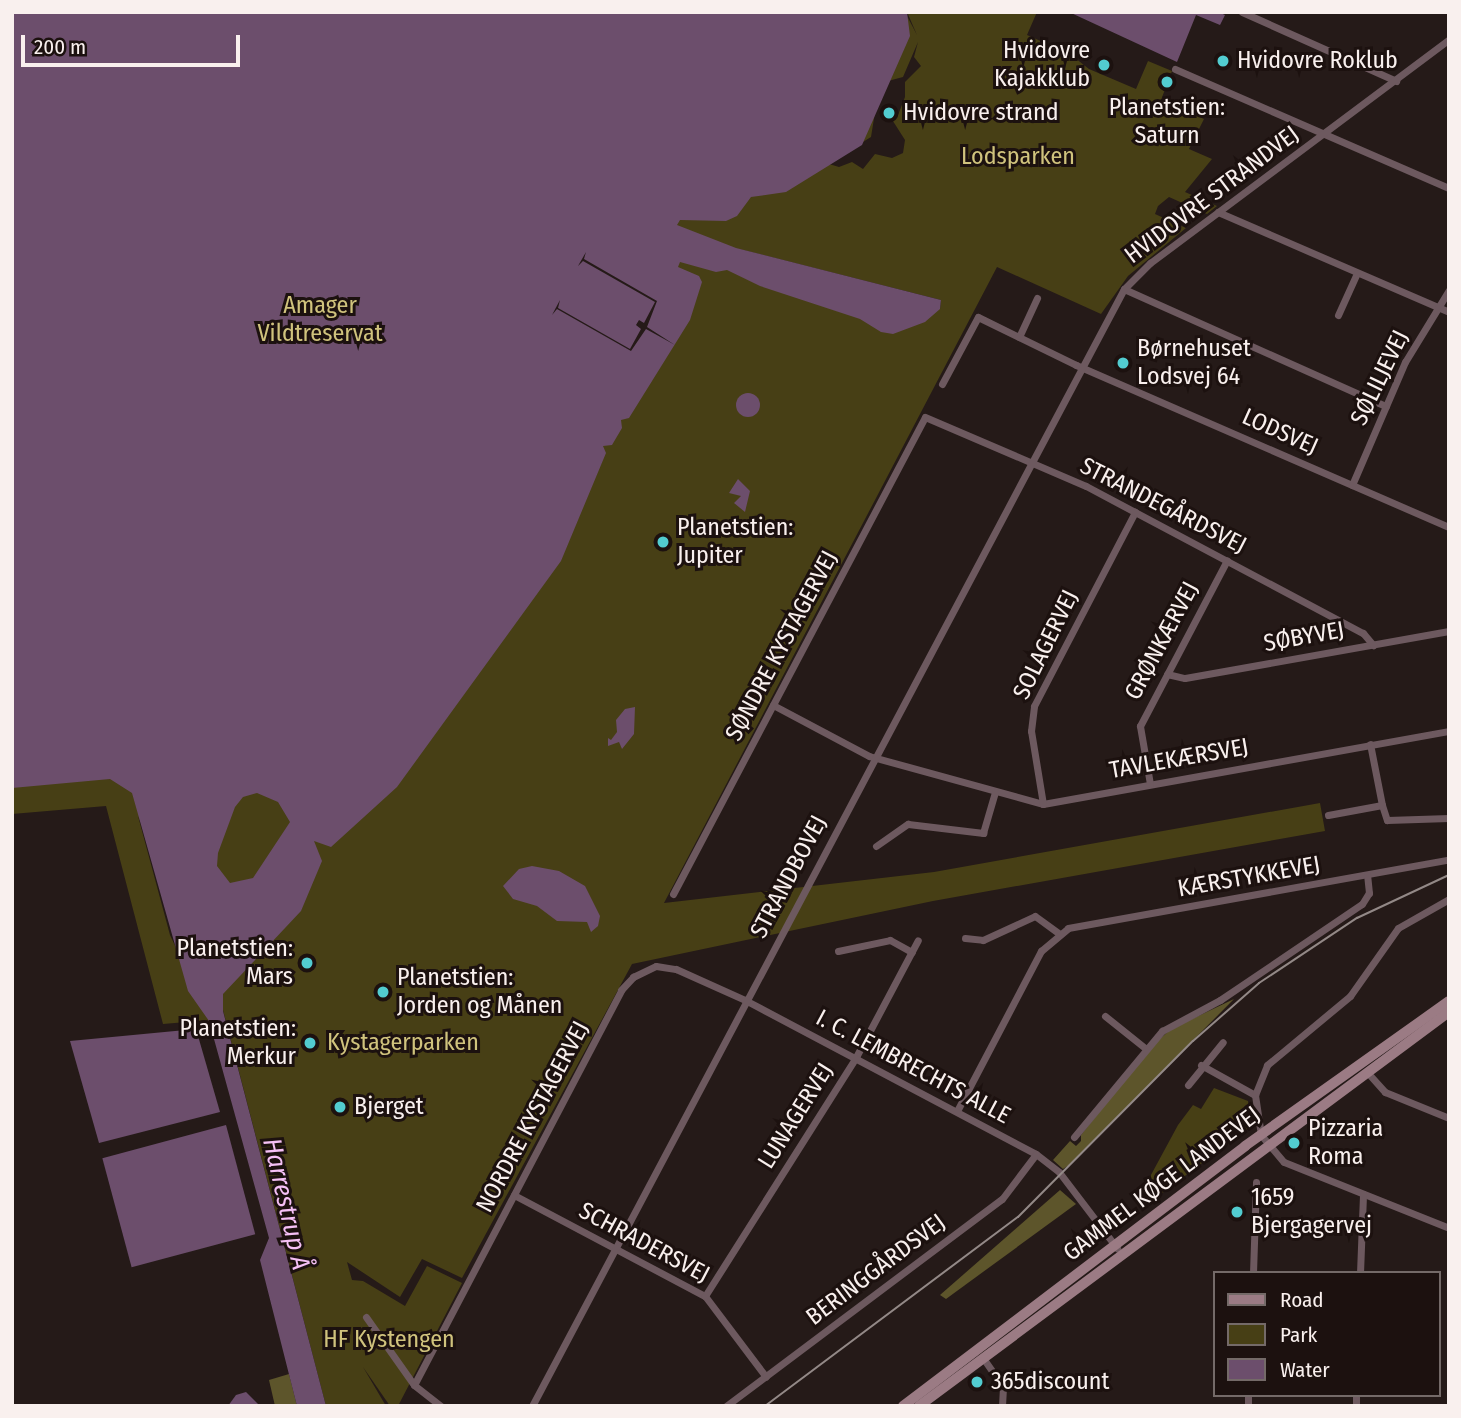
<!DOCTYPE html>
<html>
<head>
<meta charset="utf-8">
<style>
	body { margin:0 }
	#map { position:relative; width:1461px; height:1418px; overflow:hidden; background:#251a18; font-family:"Fira Sans Condensed",sans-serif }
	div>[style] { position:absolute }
	.green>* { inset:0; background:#473f15 }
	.forest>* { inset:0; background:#5d552b }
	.water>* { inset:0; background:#6c4e6c; transform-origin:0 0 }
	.round { border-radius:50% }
	.pier>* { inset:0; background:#251a18 }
	.minor>* { height:7px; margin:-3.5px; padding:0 3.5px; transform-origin:3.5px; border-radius:3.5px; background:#6d595f }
	.secondary>* { height:10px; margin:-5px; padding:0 5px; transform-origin:5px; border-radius:5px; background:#9b7b84 }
	.tram>* { height:2px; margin:-1px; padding:0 1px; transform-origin:1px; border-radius:1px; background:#938987 }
	.dots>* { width:19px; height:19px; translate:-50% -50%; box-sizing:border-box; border:4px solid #1c110f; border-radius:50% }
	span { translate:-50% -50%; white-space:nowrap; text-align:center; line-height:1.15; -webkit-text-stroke:6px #1c110f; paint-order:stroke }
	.poi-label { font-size:24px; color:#f9f0ee }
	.right { translate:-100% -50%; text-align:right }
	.left { translate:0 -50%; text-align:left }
	.park-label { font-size:24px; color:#d0c37d }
	.street-label { font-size:24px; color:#f9f0ee }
	.water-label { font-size:26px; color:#f5c0f5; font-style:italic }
	.frame { position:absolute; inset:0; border:14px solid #f9f0ee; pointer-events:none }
	.legend { position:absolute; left:1213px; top:1271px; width:228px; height:126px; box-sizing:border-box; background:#1c110f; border:2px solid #746a68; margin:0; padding:9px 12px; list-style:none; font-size:21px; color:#f9f0ee }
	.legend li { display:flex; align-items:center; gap:14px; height:35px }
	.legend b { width:35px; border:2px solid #746a68 }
	.scale { position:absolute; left:21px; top:35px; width:219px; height:32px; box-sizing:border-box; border:4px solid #f9f0ee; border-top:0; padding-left:9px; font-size:21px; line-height:24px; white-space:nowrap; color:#f9f0ee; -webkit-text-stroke:5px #1c110f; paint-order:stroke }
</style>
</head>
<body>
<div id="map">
	<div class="green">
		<i style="clip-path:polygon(evenodd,12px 12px,905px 12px,917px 35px,907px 12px,1037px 12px,1027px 35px,1070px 54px,1089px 69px,1136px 89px,1148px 61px,1172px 71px,1161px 100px,1204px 119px,1189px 149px,1212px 159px,1185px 192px,1217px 206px,1207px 214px,1169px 197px,1158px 206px,1155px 214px,1186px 228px,1128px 276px,1101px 314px,997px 267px,664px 903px,934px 872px,1320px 803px,1325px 831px,933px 901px,632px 964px,462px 1278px,422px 1259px,400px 1297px,347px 1262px,352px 1280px,363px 1281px,405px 1306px,427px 1266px,462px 1283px,398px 1406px,390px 1406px,363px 1367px,386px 1406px,326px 1406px,223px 1010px,138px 816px,170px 935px,210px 1020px,163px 1024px,106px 806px,12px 814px,12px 12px,918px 42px,914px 57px,921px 66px,905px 82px,905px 97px,898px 115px,891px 118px,905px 140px,903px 153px,892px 158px,875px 154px,863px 169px,852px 162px,839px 167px,829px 164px,782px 192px,871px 137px,877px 100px,888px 81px,903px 77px,918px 42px,12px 12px,739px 249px,941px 300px,940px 309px,739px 249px)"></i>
		<i style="clip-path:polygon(1214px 1088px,1248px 1101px,1251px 1126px,1161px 1194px,1145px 1186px,1178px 1125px,1193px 1105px,1201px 1109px)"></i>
	</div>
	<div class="forest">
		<i style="clip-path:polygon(1234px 999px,1069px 1165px,1063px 1169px,1053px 1160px,1070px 1141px,1076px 1146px,1081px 1141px,1081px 1135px,1151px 1047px,1171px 1029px)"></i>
		<i style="clip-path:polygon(1060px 1190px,1076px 1204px,946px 1299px,940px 1295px)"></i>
		<i style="clip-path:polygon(289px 1374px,297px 1406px,275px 1406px,269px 1380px)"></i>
	</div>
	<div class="water">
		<i style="clip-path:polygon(evenodd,12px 12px,907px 12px,910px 36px,862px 145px,786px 192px,751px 197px,737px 216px,726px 221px,680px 220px,677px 225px,736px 248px,941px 300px,940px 309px,925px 322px,893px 334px,881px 332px,860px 319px,760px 286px,727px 270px,716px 272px,680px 262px,678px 267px,699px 276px,702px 282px,690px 320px,629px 418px,621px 420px,622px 428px,612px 445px,603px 446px,606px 453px,561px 561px,397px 787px,331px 847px,314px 841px,322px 861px,301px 911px,223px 994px,223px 1011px,326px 1406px,297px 1406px,260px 1260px,269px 1238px,209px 1021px,188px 991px,132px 793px,110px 779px,12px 788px,12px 12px,257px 793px,278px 802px,290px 822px,253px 878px,230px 883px,217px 866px,218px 853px,235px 807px,243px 797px,257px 793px)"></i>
		<i style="clip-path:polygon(1069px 12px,1218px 12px,1225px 15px,1220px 25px,1196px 15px,1177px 62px)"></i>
		<i class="round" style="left:736px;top:393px;width:24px;height:24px"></i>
		<i style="clip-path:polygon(738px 479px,750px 491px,745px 512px,734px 503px,741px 496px,729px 493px)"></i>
		<i style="clip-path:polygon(635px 707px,634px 734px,622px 749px,619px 742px,608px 746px,608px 738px,611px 740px,617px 732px,616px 720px,625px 709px)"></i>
		<i style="clip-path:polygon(532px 866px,559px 871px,585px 886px,600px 916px,598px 926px,591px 932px,587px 922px,557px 921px,537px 906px,513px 899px,503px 886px,519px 869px)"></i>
		<i style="clip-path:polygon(196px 1029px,220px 1112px,99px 1143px,70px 1041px)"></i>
		<i style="left:226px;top:1125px;width:113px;height:128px;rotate:75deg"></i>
		<i style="clip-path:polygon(246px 1392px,260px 1406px,228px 1406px,236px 1395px)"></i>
	</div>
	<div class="pier">
		<i style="clip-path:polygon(586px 252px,584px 259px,657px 301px,647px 327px,675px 345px,646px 329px,631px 351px,557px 309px,552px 315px,560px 300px,558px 308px,630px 349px,641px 329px,636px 325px,639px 320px,644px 323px,655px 302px,583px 261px,578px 266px)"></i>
	</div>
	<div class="minor">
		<i style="left:1242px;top:12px;width:169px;rotate:24.1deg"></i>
		<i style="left:1175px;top:69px;width:299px;rotate:23.5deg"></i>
		<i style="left:1218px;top:212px;width:252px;rotate:23.4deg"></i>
		<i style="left:1124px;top:289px;width:287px;rotate:24.1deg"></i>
		<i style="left:1338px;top:315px;width:46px;rotate:-65.7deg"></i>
		<i style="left:1019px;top:337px;width:43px;rotate:-65.2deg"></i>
		<i style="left:942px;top:384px;width:76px;rotate:-61.8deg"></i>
		<i style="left:978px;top:317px;width:109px;rotate:26.1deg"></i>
		<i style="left:1076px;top:365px;width:407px;rotate:23.5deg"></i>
		<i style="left:1352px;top:485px;width:134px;rotate:-66.7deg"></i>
		<i style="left:1405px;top:362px;width:84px;rotate:-58.6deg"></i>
		<i style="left:1167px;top:674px;width:18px;rotate:13deg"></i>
		<i style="left:1185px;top:678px;width:268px;rotate:-10.1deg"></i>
		<i style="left:773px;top:705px;width:109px;rotate:28deg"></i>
		<i style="left:869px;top:756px;width:180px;rotate:15.4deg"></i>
		<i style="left:1043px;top:804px;width:413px;rotate:-10.2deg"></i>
		<i style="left:1150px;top:784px;width:59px;rotate:-99.8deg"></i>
		<i style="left:1140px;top:726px;width:187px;rotate:-62.3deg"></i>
		<i style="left:1043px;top:804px;width:74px;rotate:-99.3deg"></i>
		<i style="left:1031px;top:731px;width:25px;rotate:-83deg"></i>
		<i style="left:1034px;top:706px;width:219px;rotate:-62.5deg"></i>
		<i style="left:1382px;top:805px;width:16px;rotate:72deg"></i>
		<i style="left:1387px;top:820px;width:62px;rotate:-1.8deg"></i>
		<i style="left:1328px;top:815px;width:55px;rotate:-10.5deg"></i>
		<i style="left:1382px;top:805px;width:62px;rotate:-101.1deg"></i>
		<i style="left:876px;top:846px;width:39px;rotate:-35deg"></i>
		<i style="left:908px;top:824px;width:76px;rotate:6.8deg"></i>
		<i style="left:983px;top:833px;width:43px;rotate:-73.7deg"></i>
		<i style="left:673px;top:894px;width:539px;rotate:-62.15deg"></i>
		<i style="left:925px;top:417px;width:175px;rotate:23.2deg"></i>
		<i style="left:1086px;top:486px;width:314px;rotate:28deg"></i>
		<i style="left:1363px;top:633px;width:16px;rotate:50deg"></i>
		<i style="left:965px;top:938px;width:18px;rotate:6deg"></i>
		<i style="left:983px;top:940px;width:57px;rotate:-24.8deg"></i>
		<i style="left:1035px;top:916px;width:29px;rotate:36deg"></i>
		<i style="left:838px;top:951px;width:53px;rotate:-11.9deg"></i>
		<i style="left:890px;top:940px;width:25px;rotate:29deg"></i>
		<i style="left:1105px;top:1016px;width:51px;rotate:38.7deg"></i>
		<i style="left:1201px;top:1065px;width:62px;rotate:29.1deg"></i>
		<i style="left:1255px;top:1095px;width:40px;rotate:81.5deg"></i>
		<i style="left:1261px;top:1135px;width:35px;rotate:50deg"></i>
		<i style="left:1284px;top:1162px;width:178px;rotate:21.8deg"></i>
		<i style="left:1367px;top:1072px;width:27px;rotate:48deg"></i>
		<i style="left:1385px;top:1092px;width:69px;rotate:22.1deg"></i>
		<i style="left:1188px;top:1085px;width:55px;rotate:-50.9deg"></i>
		<i style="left:1255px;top:1095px;width:32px;rotate:-68deg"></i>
		<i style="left:1267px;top:1065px;width:108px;rotate:-39.7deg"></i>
		<i style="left:1350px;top:996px;width:83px;rotate:-54.8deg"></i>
		<i style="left:1398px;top:928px;width:59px;rotate:-29.6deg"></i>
		<i style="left:957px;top:1111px;width:181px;rotate:-62.3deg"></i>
		<i style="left:1041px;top:951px;width:35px;rotate:-40deg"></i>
		<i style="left:1068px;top:928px;width:385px;rotate:-10.2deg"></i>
		<i style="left:1074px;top:1137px;width:138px;rotate:-50.3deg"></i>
		<i style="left:1162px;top:1031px;width:66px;rotate:-28.1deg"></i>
		<i style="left:1220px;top:1000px;width:171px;rotate:-34.1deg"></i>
		<i style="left:1362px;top:904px;width:13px;rotate:-58deg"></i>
		<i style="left:1369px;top:893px;width:18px;rotate:-96deg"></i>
		<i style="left:514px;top:1195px;width:216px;rotate:27.9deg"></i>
		<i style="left:705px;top:1296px;width:101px;rotate:53deg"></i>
		<i style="left:1253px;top:1273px;width:91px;rotate:-88.1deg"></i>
		<i style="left:1360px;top:1273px;width:79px;rotate:-87.8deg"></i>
		<i style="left:705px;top:1296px;width:283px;rotate:-57.7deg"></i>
		<i style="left:856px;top:1057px;width:132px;rotate:-62.1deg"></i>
		<i style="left:366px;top:1317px;width:83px;rotate:54.8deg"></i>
		<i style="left:414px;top:1385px;width:34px;rotate:38deg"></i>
		<i style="left:983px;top:1358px;width:35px;rotate:55deg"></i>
		<i style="left:1003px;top:1387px;width:19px;rotate:93deg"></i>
		<i style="left:414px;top:1385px;width:446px;rotate:-62.3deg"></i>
		<i style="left:621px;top:990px;width:18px;rotate:-47deg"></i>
		<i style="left:633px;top:977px;width:25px;rotate:-26deg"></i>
		<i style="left:656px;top:966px;width:20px;rotate:9deg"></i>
		<i style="left:676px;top:969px;width:76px;rotate:24.2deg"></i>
		<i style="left:745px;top:1000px;width:329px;rotate:27.9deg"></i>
		<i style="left:1036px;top:1154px;width:29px;rotate:38deg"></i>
		<i style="left:1059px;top:1172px;width:96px;rotate:52.7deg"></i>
		<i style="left:532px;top:1406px;width:1264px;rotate:-62.08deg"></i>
		<i style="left:1124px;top:289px;width:37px;rotate:-45deg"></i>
		<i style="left:1150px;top:263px;width:374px;rotate:-36.8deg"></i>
		<i style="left:726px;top:1406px;width:345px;rotate:-36.9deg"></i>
		<i style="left:1002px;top:1199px;width:56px;rotate:-52.9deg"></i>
		<i style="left:1248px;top:1406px;width:11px;rotate:-90deg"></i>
		<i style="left:1356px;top:1406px;width:11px;rotate:-90deg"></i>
	</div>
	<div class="secondary">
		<i style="left:903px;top:1406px;width:430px;rotate:-37.2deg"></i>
		<i style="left:1245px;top:1146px;width:250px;rotate:-35.4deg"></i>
		<i style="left:919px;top:1406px;width:660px;rotate:-36.63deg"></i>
	</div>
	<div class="tram">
		<i style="left:765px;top:1406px;width:316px;rotate:-36.8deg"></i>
		<i style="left:1018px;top:1217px;width:248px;rotate:-45.2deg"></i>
		<i style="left:1193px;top:1041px;width:88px;rotate:-41.3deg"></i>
		<i style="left:1259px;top:983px;width:118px;rotate:-33.6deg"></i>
		<i style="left:1357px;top:918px;width:102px;rotate:-25.1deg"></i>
	</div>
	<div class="dots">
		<i style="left:1223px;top:61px;background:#52ccd0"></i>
		<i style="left:1104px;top:65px;background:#52ccd0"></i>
		<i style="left:1167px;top:82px;background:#52ccd0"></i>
		<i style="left:889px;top:113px;background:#52ccd0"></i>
		<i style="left:1123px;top:363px;background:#52ccd0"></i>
		<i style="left:663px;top:542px;background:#52ccd0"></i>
		<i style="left:307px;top:963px;background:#52ccd0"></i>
		<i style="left:383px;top:992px;background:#52ccd0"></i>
		<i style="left:310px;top:1043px;background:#52ccd0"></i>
		<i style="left:340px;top:1107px;background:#52ccd0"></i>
		<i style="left:1294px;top:1143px;background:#52ccd0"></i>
		<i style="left:1237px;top:1212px;background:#52ccd0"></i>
		<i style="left:977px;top:1382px;background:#52ccd0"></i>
	</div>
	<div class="poi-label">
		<span class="right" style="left:1090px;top:65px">Hvidovre<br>Kajakklub</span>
		<span class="left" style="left:1237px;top:61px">Hvidovre Roklub</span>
		<span style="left:1167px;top:122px">Planetstien:<br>Saturn</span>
		<span class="left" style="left:903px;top:113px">Hvidovre strand</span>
		<span class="left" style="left:1137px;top:363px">Børnehuset<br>Lodsvej 64</span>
		<span class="left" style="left:677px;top:542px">Planetstien:<br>Jupiter</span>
		<span class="right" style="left:293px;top:963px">Planetstien:<br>Mars</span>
		<span class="left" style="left:397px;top:992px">Planetstien:<br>Jorden og Månen</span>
		<span class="right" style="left:296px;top:1043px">Planetstien:<br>Merkur</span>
		<span class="left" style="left:354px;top:1107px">Bjerget</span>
		<span class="left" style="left:1308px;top:1143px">Pizzaria<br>Roma</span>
		<span class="left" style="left:1251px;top:1212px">1659<br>Bjergagervej</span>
		<span class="left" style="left:991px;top:1382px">365discount</span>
	</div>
	<div class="park-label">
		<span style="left:1018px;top:157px">Lodsparken</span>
		<span style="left:320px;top:320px">Amager<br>Vildtreservat</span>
		<span style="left:403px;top:1043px">Kystagerparken</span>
		<span style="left:389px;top:1340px">HF Kystengen</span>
	</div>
	<div class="street-label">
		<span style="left:1212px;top:195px;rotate:-37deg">HVIDOVRE STRANDVEJ</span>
		<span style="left:1380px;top:378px;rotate:-64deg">SØLILJEVEJ</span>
		<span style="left:1280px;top:432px;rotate:24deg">LODSVEJ</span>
		<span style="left:1163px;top:506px;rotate:27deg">STRANDEGÅRDSVEJ</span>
		<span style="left:1304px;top:637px;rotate:-10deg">SØBYVEJ</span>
		<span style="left:1162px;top:641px;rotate:-62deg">GRØNKÆRVEJ</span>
		<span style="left:1046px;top:645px;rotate:-64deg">SOLAGERVEJ</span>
		<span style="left:782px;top:646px;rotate:-62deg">SØNDRE KYSTAGERVEJ</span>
		<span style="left:1179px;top:759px;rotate:-10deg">TAVLEKÆRSVEJ</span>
		<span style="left:789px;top:877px;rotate:-62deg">STRANDBOVEJ</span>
		<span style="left:1249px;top:877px;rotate:-10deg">KÆRSTYKKEVEJ</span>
		<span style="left:913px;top:1067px;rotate:28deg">I. C. LEMBRECHTS ALLE</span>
		<span style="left:796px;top:1116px;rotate:-58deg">LUNAGERVEJ</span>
		<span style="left:533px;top:1117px;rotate:-62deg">NORDRE KYSTAGERVEJ</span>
		<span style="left:1162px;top:1184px;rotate:-37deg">GAMMEL KØGE LANDEVEJ</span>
		<span style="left:644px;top:1243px;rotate:28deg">SCHRADERSVEJ</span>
		<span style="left:876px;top:1270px;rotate:-37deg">BERINGGÅRDSVEJ</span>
	</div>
	<div class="water-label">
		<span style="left:286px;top:1204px;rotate:77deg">Harrestrup Å</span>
	</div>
	<div class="frame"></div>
	<ul class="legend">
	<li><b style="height:9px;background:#9b7b84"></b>Road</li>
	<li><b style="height:19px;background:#473f15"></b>Park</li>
	<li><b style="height:19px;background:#6c4e6c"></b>Water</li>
	</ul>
	<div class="scale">200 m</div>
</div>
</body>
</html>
